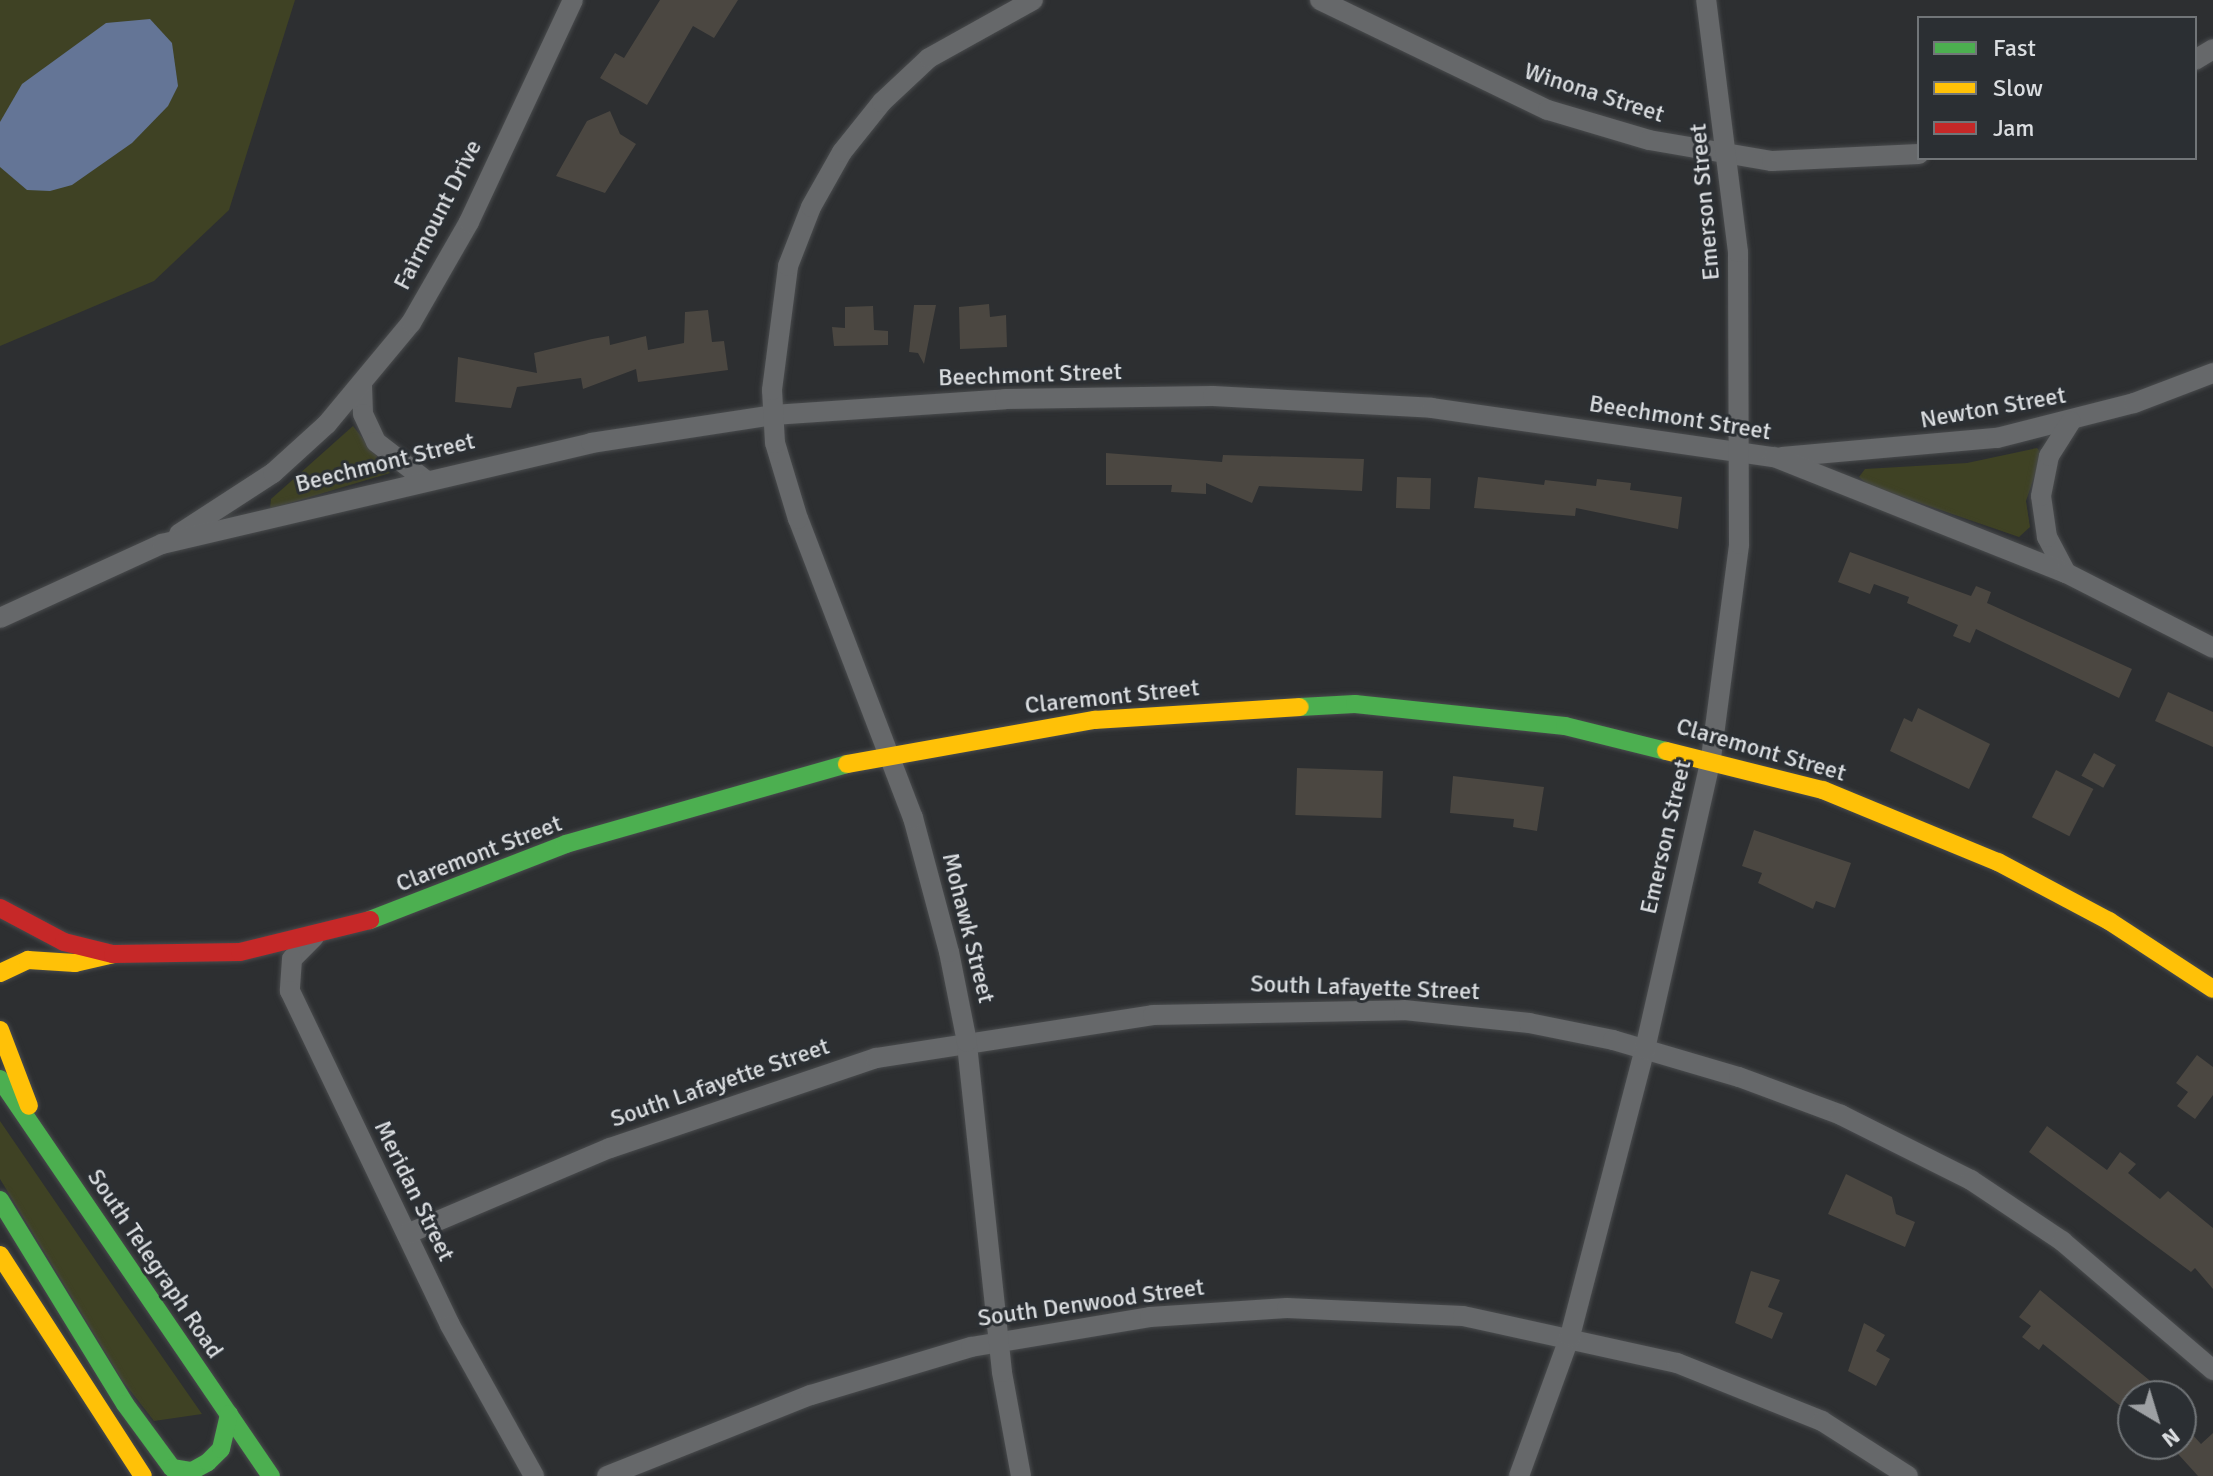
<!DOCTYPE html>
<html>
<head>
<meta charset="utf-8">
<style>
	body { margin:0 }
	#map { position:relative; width:2213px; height:1476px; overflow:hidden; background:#2d2f31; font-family:Signika,sans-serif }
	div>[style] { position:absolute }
	.green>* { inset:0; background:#3f4224 }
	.water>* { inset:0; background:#647596 }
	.building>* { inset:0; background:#4b4741; transform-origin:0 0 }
	.roads { filter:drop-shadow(0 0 2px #494b4d) drop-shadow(0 0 2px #494b4d) }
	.street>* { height:20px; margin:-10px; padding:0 10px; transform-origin:10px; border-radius:10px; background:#66686a }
	.fast>* { height:18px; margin:-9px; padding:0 9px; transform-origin:9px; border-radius:9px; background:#4caf50 }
	.slow>* { height:18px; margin:-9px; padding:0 9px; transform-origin:9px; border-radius:9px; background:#ffc107 }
	.jam>* { height:18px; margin:-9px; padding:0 9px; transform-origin:9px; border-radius:9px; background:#c62828 }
	span { translate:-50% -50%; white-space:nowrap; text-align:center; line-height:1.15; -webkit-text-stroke:6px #2b2f33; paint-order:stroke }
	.street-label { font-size:24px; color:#dadde0 }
	.legend { position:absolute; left:1917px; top:16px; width:280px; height:144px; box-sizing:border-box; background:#2b2f33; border:2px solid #717578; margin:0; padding:10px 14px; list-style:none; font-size:24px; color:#dadde0 }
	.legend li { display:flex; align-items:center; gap:16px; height:40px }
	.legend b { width:40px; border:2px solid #717578 }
	.north { position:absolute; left:2117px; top:1380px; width:80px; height:80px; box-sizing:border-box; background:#2b2f33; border:2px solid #717578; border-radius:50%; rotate:142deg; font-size:22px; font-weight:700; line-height:32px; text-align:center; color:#dadde0 }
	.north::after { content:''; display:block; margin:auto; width:28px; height:36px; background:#9da0a3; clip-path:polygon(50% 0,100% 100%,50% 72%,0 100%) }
</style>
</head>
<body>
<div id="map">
	<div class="green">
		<i style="clip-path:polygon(0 0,295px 0,229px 210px,154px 281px,0 346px)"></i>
		<i style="clip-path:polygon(353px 426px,390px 473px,270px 509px,271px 499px)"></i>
		<i style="clip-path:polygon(2037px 448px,2042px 454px,2026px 501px,2030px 527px,2019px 537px,1868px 485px,1859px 477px,1865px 469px,1967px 463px)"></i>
		<i style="clip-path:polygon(0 1121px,124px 1302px,202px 1414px,154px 1421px,122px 1380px,0 1179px)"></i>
	</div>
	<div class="water">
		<i style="clip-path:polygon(150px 19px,172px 43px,178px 86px,168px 106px,132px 143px,72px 185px,50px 191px,27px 190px,0 167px,0 122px,22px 84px,106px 23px)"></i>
	</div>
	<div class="building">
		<i style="clip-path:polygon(660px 0,738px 0,714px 38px,693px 26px,647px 105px,600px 78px,615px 53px,624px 58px)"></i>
		<i style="clip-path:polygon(610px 111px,620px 134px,636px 144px,605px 193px,556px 176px,587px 121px)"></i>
		<i style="clip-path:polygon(989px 304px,990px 317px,1006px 315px,1007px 347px,960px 349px,959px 307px)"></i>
		<i style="clip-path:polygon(914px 305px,936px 305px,924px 364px,918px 353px,909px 352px)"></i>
		<i style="clip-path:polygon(873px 306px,874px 330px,888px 331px,888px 345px,834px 346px,832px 327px,845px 328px,845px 307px)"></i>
		<i style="clip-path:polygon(708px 310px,712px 342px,724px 341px,728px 370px,638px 382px,636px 369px,583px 389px,581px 378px,517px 387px,511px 408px,455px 402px,458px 357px,537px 373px,534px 353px,592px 339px,609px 336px,610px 345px,646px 336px,648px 350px,684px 343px,685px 312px)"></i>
		<i style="clip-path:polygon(1106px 453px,1222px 462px,1223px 455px,1364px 459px,1362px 491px,1259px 486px,1252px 503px,1206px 483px,1206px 494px,1171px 492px,1172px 485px,1106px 485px)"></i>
		<i style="left:1397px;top:477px;width:34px;height:31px;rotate:2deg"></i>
		<i style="clip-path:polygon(1478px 477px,1544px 485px,1545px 480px,1596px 486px,1597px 479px,1631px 483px,1630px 490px,1682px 497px,1678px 529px,1576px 508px,1575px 516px,1474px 508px)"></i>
		<i style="clip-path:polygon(1850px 552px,1971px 596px,1976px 586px,1991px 592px,1987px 603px,2132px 669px,2119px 698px,1976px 629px,1970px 643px,1953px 636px,1958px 625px,1907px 603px,1909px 597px,1874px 584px,1870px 594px,1838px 582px)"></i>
		<i style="clip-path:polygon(2168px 692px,2213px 712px,2213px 747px,2155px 721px)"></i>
		<i style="clip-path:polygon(1918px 708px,1990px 744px,1969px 789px,1890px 751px,1904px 718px,1912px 722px)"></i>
		<i style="left:2094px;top:753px;width:25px;height:26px;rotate:29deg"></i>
		<i style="left:1297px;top:768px;width:86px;height:47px;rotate:2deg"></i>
		<i style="left:2056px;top:770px;width:42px;height:53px;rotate:27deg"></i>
		<i style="clip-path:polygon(1453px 776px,1544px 787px,1537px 831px,1513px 827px,1514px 819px,1450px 813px)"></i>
		<i style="clip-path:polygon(1754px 830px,1851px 863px,1835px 908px,1816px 901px,1813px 909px,1758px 883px,1762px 873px,1742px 866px)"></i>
		<i style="clip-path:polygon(2197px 1055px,2213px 1067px,2213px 1095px,2195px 1119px,2177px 1106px,2188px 1092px,2176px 1083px)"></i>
		<i style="clip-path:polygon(2047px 1126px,2107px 1170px,2120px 1152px,2136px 1164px,2128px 1173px,2160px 1199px,2168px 1191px,2213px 1228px,2213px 1289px,2195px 1268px,2191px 1272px,2029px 1152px)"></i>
		<i style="clip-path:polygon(1846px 1174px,1892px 1197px,1896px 1214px,1915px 1222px,1905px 1247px,1828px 1214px)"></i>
		<i style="clip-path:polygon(1751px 1271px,1780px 1280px,1768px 1307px,1783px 1313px,1772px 1339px,1735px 1323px)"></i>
		<i style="clip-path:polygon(2040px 1290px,2154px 1384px,2143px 1396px,2133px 1396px,2128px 1412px,2043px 1344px,2039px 1350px,2022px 1337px,2031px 1326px,2019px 1317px)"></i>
		<i style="clip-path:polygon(1864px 1323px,1885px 1335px,1876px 1351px,1890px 1359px,1876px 1386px,1848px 1371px)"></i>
		<i style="clip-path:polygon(2181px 1422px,2201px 1444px,2213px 1433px,2213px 1476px,2198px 1476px,2169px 1444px,2181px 1444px)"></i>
	</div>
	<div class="roads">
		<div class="street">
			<i style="left:1320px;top:0;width:253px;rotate:25.8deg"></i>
			<i style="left:1548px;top:110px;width:105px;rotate:16.5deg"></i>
			<i style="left:1649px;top:140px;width:125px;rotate:9.7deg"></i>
			<i style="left:1772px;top:161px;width:147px;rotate:-2.7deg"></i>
			<i style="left:2195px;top:60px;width:21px;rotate:-31deg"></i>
			<i style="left:362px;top:385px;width:29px;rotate:88deg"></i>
			<i style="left:363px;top:414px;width:31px;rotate:65deg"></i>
			<i style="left:376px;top:442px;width:61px;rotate:37.6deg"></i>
			<i style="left:1782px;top:457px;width:216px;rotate:-5.1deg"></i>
			<i style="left:1997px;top:438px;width:141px;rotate:-14.3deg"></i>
			<i style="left:2134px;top:403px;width:85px;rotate:-20.8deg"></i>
			<i style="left:179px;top:534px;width:112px;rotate:-33deg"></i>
			<i style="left:273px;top:473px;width:73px;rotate:-42.2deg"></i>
			<i style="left:327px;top:424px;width:131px;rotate:-50.3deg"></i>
			<i style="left:411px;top:323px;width:116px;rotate:-60.1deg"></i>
			<i style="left:469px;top:222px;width:245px;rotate:-64.9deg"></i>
			<i style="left:2066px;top:573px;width:41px;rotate:-117.8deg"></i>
			<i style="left:2047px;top:537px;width:41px;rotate:-98.3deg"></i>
			<i style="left:2041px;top:496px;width:41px;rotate:-78.7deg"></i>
			<i style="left:2049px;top:456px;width:41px;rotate:-57.8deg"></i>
			<i style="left:0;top:618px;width:178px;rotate:-24.6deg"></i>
			<i style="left:162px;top:544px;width:441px;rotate:-13.2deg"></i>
			<i style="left:591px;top:443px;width:184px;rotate:-8.7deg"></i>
			<i style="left:773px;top:415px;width:233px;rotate:-3.9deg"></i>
			<i style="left:1005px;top:399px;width:208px;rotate:-0.8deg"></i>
			<i style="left:1213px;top:396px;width:219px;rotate:3.1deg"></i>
			<i style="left:1432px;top:408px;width:345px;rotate:8.2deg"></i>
			<i style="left:1774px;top:457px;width:314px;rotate:21.7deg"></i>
			<i style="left:2066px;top:573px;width:165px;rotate:27deg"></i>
			<i style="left:314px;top:937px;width:31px;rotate:135deg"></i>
			<i style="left:292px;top:959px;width:32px;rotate:94deg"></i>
			<i style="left:290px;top:991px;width:370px;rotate:64.4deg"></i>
			<i style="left:450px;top:1325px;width:173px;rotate:60.9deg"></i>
			<i style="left:407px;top:1234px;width:220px;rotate:-23deg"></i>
			<i style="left:610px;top:1148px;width:281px;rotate:-18.7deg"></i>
			<i style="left:876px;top:1058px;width:280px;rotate:-8.8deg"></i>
			<i style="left:1153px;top:1015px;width:251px;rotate:-1.1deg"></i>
			<i style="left:1404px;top:1010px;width:126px;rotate:5.9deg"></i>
			<i style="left:1529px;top:1023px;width:86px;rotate:11.4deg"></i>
			<i style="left:1613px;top:1040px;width:131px;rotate:16.4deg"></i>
			<i style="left:1739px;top:1077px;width:109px;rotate:20.4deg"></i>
			<i style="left:1841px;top:1115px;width:145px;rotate:26.6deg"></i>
			<i style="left:1971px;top:1180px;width:110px;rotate:33.8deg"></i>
			<i style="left:2062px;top:1241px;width:199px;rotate:40.5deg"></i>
			<i style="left:607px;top:1476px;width:219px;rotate:-21.7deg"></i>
			<i style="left:811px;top:1395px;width:167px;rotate:-16.7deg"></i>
			<i style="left:971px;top:1347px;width:181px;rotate:-9.5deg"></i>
			<i style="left:1150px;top:1317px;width:137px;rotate:-3.8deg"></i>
			<i style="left:1287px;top:1308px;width:176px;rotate:2.6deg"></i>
			<i style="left:1463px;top:1316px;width:219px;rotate:12.4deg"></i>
			<i style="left:1677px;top:1363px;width:156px;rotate:21.8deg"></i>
			<i style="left:1822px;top:1421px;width:102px;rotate:32.6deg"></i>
			<i style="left:1021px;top:1476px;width:106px;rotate:-100.4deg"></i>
			<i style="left:1002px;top:1372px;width:332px;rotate:-96.1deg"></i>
			<i style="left:967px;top:1042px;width:92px;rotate:-101.3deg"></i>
			<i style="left:949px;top:952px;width:139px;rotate:-105deg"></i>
			<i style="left:913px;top:818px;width:320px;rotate:-111deg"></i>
			<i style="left:798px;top:519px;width:79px;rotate:-106.8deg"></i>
			<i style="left:775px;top:443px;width:53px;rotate:-93.2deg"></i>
			<i style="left:772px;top:390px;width:125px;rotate:-82.6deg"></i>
			<i style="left:788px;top:266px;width:63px;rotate:-68.7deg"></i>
			<i style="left:811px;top:207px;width:63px;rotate:-60.6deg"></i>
			<i style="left:842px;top:152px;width:64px;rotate:-51.3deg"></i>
			<i style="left:882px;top:102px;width:64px;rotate:-43.1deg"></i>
			<i style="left:929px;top:58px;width:119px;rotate:-29.1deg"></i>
			<i style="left:1519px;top:1476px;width:149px;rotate:-70deg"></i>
			<i style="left:1570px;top:1336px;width:297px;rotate:-75.4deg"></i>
			<i style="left:1645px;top:1049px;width:298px;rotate:-77.2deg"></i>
			<i style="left:1711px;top:758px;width:216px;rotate:-82.5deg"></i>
			<i style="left:1739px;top:544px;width:292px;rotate:-90.2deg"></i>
			<i style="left:1738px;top:252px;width:254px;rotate:-97.2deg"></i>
		</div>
		<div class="fast">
			<i style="left:1300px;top:707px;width:55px;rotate:-3.1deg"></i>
			<i style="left:1355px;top:704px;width:211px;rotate:6deg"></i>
			<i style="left:1565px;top:726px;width:104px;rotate:13.9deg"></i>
			<i style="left:370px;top:920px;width:210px;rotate:-21.2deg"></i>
			<i style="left:566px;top:844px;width:292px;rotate:-15.9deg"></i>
			<i style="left:0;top:1079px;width:481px;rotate:55.7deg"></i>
			<i style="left:0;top:1200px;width:239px;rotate:58.5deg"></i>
			<i style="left:125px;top:1404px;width:79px;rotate:53.7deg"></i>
			<i style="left:172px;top:1468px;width:20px;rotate:9deg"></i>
			<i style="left:192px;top:1471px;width:18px;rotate:-29deg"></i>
			<i style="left:208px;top:1462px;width:18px;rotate:-45deg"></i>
			<i style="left:221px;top:1449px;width:36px;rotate:-77deg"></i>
		</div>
		<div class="slow">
			<i style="left:1666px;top:751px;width:162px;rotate:14deg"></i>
			<i style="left:1823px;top:790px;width:189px;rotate:22.4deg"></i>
			<i style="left:1998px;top:862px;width:126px;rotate:28deg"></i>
			<i style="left:2109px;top:921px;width:124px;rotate:33.2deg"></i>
			<i style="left:847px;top:764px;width:252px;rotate:-10.1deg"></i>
			<i style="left:1095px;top:720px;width:205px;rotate:-3.6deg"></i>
			<i style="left:0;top:973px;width:31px;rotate:-25deg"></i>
			<i style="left:28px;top:960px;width:47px;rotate:3.7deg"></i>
			<i style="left:75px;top:963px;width:39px;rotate:-13deg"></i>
			<i style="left:0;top:1030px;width:81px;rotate:69.1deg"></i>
			<i style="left:0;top:1255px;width:263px;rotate:57.1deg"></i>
		</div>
		<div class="jam">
			<i style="left:0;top:908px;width:72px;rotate:28deg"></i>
			<i style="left:64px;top:942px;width:50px;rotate:13.8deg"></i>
			<i style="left:113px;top:954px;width:127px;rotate:-0.9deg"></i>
			<i style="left:240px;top:952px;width:134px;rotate:-13.8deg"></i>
		</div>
	</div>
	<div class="street-label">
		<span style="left:1594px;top:93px;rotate:18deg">Winona Street</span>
		<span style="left:1705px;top:202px;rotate:-95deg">Emerson Street</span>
		<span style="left:438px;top:215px;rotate:-63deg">Fairmount Drive</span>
		<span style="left:1030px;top:375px;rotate:-2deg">Beechmont Street</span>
		<span style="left:1993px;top:408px;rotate:-10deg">Newton Street</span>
		<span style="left:1680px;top:418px;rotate:9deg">Beechmont Street</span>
		<span style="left:385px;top:463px;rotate:-14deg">Beechmont Street</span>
		<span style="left:1112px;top:697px;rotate:-6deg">Claremont Street</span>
		<span style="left:1761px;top:750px;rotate:16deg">Claremont Street</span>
		<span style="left:1666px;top:837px;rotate:-77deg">Emerson Street</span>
		<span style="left:479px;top:854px;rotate:-21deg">Claremont Street</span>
		<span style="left:968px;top:928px;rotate:76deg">Mohawk Street</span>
		<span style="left:1365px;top:988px;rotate:2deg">South Lafayette Street</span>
		<span style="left:720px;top:1083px;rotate:-19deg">South Lafayette Street</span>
		<span style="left:414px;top:1191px;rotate:64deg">Meridan Street</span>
		<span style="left:155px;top:1264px;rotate:56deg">South Telegraph Road</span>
		<span style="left:1091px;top:1303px;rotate:-8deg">South Denwood Street</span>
	</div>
	<ul class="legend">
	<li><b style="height:10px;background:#4caf50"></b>Fast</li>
	<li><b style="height:10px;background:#ffc107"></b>Slow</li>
	<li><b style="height:10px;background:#c62828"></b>Jam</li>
	</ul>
	<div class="north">N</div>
</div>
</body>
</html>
